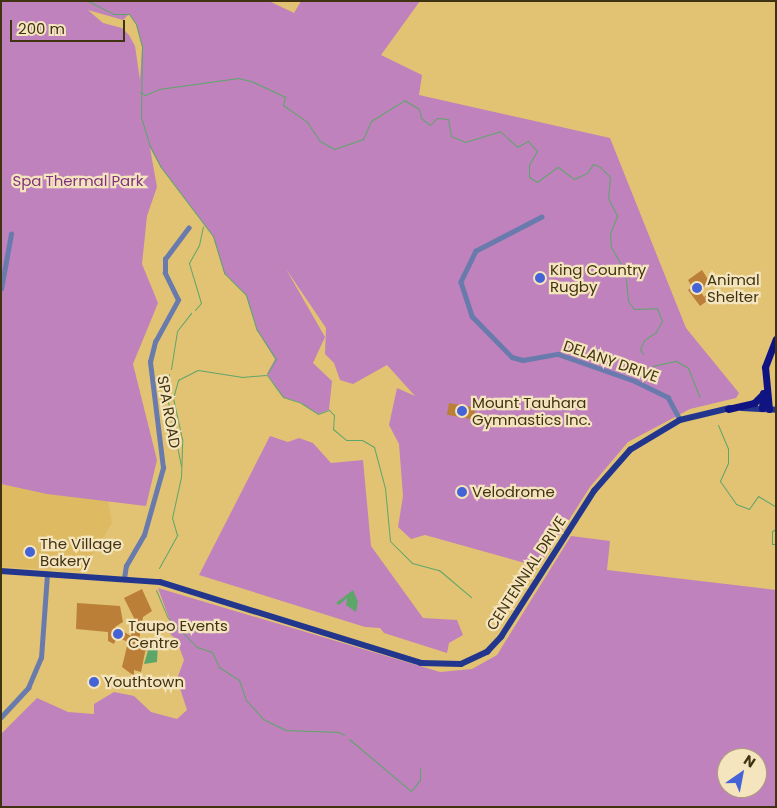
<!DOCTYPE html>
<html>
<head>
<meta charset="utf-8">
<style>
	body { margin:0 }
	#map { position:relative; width:777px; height:808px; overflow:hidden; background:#e2c373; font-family:Poppins,sans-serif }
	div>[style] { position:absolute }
	.built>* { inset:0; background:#debb63 }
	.green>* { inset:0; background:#bf82bc }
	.water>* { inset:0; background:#5da66a }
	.stream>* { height:1px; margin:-0.5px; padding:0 0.5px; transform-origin:0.5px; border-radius:0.5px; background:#5da66a }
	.building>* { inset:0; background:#bb7f37; transform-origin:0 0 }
	.minor>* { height:4.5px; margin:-2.25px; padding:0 2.25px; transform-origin:2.25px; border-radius:2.25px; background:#697bac }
	.major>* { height:5.5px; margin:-2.75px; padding:0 2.75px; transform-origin:2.75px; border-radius:2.75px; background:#22368e }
	.highway>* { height:7px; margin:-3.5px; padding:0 3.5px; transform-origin:3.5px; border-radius:3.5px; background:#101382 }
	.dots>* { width:14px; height:14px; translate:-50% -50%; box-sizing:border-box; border:2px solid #f5e5bf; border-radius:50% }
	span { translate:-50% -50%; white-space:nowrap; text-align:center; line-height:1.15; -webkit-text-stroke:4.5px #f5e5bf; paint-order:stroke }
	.park-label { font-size:15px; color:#80337f }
	.poi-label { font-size:15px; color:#403311 }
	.left { translate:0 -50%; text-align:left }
	.street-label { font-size:15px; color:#403311 }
	.frame { position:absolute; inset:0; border:2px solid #403311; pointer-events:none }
	.north { position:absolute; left:717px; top:748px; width:50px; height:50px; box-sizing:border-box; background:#f5e5bf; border:1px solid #ad9e79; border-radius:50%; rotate:33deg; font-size:14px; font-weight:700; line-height:20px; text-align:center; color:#403311 }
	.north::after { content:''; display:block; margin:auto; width:18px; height:22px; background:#4463d6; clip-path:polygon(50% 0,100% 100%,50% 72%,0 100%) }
	.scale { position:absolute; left:10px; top:20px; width:115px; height:22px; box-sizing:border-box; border:2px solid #403311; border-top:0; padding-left:6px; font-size:15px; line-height:18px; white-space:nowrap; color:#403311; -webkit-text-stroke:4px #f5e5bf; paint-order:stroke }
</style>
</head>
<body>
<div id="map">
	<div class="built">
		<i style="clip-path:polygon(1px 484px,108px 500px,112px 523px,83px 571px,1px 567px)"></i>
	</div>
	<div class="green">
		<i style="clip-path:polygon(evenodd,1px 1px,269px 1px,294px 13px,301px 1px,420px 1px,381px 55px,422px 75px,419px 95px,610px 138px,686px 328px,739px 393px,736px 398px,690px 409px,628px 442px,590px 487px,539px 567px,425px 535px,411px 539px,398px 527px,403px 496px,399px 444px,389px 425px,397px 388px,415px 396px,387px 365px,353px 384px,340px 380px,334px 363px,325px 354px,326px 328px,286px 269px,325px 337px,313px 363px,332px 381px,329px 410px,318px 414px,301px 403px,283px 397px,267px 374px,275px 359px,257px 330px,246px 295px,224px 273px,213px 236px,160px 166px,150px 148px,157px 187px,147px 216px,142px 264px,158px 303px,133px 364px,157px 460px,146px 506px,47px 494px,1px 484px,1px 1px,88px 10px,123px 20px,129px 14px,136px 24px,142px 47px,140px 80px,135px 46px,129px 35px,122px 28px,103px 23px,88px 10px)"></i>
		<i style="clip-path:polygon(270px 436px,288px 442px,299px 438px,313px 443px,331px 463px,363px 460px,371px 546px,423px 618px,457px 620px,463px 635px,449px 643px,447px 653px,384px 633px,380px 628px,365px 627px,199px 575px)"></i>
		<i style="clip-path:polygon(evenodd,571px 536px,610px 541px,607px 570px,776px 590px,776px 807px,1px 807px,1px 734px,37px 698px,68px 712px,94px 714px,94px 704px,114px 692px,134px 696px,151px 712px,177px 719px,187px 710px,177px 679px,184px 660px,177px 641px,164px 627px,171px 624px,158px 588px,440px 672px,472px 669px,497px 655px,571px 536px,727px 758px,757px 758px,757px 788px,727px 788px,727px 758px)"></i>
	</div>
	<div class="water">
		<i style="clip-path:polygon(353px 590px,358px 602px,356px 612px,346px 605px,347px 598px,339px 605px,336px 603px)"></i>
		<i style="clip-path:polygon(158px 642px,157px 662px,144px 664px,149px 647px)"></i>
	</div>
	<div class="stream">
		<i style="left:88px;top:1px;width:29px;rotate:27deg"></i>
		<i style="left:114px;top:14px;width:15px"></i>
		<i style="left:129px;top:14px;width:12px;rotate:55deg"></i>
		<i style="left:136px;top:24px;width:24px;rotate:75deg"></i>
		<i style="left:142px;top:47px;width:70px;rotate:90.8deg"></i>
		<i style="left:141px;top:117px;width:28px;rotate:73deg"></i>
		<i style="left:149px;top:144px;width:25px;rotate:63deg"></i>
		<i style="left:160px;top:166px;width:88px;rotate:52.9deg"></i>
		<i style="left:213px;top:236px;width:39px;rotate:73deg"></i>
		<i style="left:224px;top:273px;width:31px;rotate:45deg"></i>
		<i style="left:246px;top:295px;width:37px;rotate:73deg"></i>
		<i style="left:257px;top:330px;width:35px;rotate:57deg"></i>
		<i style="left:276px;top:359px;width:17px;rotate:121deg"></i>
		<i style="left:140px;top:92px;width:6px;rotate:31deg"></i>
		<i style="left:145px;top:95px;width:15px;rotate:-23deg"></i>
		<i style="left:159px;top:89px;width:80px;rotate:-7.9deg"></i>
		<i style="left:238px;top:78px;width:13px;rotate:13deg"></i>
		<i style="left:251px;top:81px;width:38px;rotate:25deg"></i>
		<i style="left:285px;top:97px;width:8px;rotate:104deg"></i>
		<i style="left:283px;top:105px;width:29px;rotate:35deg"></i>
		<i style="left:307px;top:122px;width:23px;rotate:56deg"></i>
		<i style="left:320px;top:141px;width:16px;rotate:30deg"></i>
		<i style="left:334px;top:149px;width:31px;rotate:-19deg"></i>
		<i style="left:363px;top:139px;width:20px;rotate:-66deg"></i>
		<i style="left:371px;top:121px;width:39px;rotate:-32deg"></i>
		<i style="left:404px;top:100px;width:17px;rotate:31deg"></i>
		<i style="left:419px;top:109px;width:9px;rotate:77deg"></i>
		<i style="left:421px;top:118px;width:11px;rotate:38deg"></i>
		<i style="left:430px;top:125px;width:10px;rotate:-45deg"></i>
		<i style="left:437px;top:118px;width:11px;rotate:5deg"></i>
		<i style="left:448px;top:119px;width:17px;rotate:80deg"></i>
		<i style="left:451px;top:136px;width:15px;rotate:23deg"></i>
		<i style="left:465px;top:142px;width:37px;rotate:-17deg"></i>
		<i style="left:500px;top:131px;width:23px;rotate:43deg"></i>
		<i style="left:517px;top:147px;width:13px;rotate:-29deg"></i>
		<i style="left:528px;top:141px;width:13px;rotate:48deg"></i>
		<i style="left:537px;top:151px;width:16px;rotate:120deg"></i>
		<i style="left:529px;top:165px;width:12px;rotate:90deg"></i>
		<i style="left:529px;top:177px;width:9px;rotate:32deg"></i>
		<i style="left:537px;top:182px;width:26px;rotate:-36deg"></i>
		<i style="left:558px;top:167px;width:20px;rotate:37deg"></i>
		<i style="left:574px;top:179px;width:14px;rotate:-25deg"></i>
		<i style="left:587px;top:173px;width:11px;rotate:-56deg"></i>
		<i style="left:593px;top:164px;width:8px;rotate:23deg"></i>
		<i style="left:600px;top:167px;width:14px;rotate:45deg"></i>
		<i style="left:610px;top:177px;width:21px;rotate:95deg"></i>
		<i style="left:608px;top:198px;width:20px;rotate:63deg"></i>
		<i style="left:617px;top:216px;width:18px;rotate:112deg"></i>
		<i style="left:610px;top:233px;width:14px;rotate:86deg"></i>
		<i style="left:611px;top:247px;width:28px;rotate:60deg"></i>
		<i style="left:625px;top:271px;width:30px;rotate:84deg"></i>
		<i style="left:628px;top:301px;width:10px;rotate:53deg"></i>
		<i style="left:634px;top:309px;width:23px;rotate:-2deg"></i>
		<i style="left:657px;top:308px;width:14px;rotate:69deg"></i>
		<i style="left:662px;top:321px;width:13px;rotate:119deg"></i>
		<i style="left:656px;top:332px;width:14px;rotate:146deg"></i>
		<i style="left:644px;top:340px;width:10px;rotate:114deg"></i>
		<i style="left:640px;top:349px;width:6px;rotate:59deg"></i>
		<i style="left:195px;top:310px;width:9px;rotate:-49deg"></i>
		<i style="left:201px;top:303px;width:42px;rotate:-106.7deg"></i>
		<i style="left:189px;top:263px;width:21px;rotate:-61deg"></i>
		<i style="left:199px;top:245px;width:19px;rotate:-78deg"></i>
		<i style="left:652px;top:366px;width:25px;rotate:-12deg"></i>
		<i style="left:676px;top:361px;width:14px;rotate:30deg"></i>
		<i style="left:688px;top:368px;width:31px;rotate:68deg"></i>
		<i style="left:171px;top:369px;width:38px;rotate:-81deg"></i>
		<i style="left:177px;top:331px;width:23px;rotate:-52deg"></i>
		<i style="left:169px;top:374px;width:28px;rotate:92deg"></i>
		<i style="left:168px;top:402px;width:65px;rotate:78.5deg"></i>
		<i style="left:267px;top:375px;width:27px;rotate:54deg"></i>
		<i style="left:283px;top:397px;width:19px;rotate:18deg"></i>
		<i style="left:301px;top:403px;width:20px;rotate:33deg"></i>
		<i style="left:318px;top:414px;width:12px;rotate:-20deg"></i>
		<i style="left:329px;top:410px;width:7px;rotate:45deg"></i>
		<i style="left:334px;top:415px;width:14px;rotate:94deg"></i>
		<i style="left:333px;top:429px;width:17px;rotate:40deg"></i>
		<i style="left:346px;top:440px;width:16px"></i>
		<i style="left:362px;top:440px;width:14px;rotate:30deg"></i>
		<i style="left:374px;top:447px;width:42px;rotate:75deg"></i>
		<i style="left:385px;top:488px;width:53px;rotate:84.6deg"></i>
		<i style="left:390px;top:541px;width:31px;rotate:45deg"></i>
		<i style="left:412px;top:563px;width:28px;rotate:15deg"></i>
		<i style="left:439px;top:570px;width:42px;rotate:40.2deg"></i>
		<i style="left:718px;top:425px;width:25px;rotate:67deg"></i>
		<i style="left:728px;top:448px;width:15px;rotate:90deg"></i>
		<i style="left:728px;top:463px;width:20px;rotate:114deg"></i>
		<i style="left:720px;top:481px;width:28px;rotate:55deg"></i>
		<i style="left:736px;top:504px;width:14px;rotate:21deg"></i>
		<i style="left:749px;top:509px;width:16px;rotate:-55deg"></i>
		<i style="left:758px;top:496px;width:21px;rotate:31deg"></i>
		<i style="left:776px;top:529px;width:4px;rotate:153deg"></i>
		<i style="left:772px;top:531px;width:13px;rotate:90deg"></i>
		<i style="left:772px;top:544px;width:4px"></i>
		<i style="left:159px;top:568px;width:38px;rotate:-61deg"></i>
		<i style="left:177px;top:535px;width:18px;rotate:-106deg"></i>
		<i style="left:172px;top:518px;width:42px;rotate:-77.6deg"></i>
		<i style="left:181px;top:477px;width:38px;rotate:-88deg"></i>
		<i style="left:182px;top:439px;width:42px;rotate:-102.4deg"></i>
		<i style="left:173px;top:398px;width:19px;rotate:-74deg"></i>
		<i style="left:178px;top:380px;width:22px;rotate:-27deg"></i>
		<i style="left:198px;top:370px;width:45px;rotate:9deg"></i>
		<i style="left:242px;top:377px;width:24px;rotate:-5deg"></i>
		<i style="left:156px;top:590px;width:30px;rotate:67deg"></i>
		<i style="left:168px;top:618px;width:41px;rotate:45deg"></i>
		<i style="left:197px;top:647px;width:16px;rotate:18deg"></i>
		<i style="left:212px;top:652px;width:17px;rotate:65deg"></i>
		<i style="left:219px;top:667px;width:24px;rotate:33deg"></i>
		<i style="left:239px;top:680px;width:21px;rotate:71deg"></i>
		<i style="left:246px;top:700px;width:25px;rotate:48deg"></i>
		<i style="left:263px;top:719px;width:25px;rotate:26deg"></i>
		<i style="left:286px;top:730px;width:53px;rotate:2.2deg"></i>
		<i style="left:339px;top:732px;width:6px;rotate:31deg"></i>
		<i style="left:349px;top:739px;width:81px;rotate:40deg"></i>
		<i style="left:411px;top:791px;width:14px;rotate:-51deg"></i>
		<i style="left:420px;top:780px;width:12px;rotate:-90deg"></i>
	</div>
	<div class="building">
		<i style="clip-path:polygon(702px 270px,709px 281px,701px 292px,704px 297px,711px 292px,714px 296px,700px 306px,688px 290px,692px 287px,688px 280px)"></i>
		<i style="left:449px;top:403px;width:27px;height:12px;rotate:10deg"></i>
		<i style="clip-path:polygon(142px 589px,152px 611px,143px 617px,139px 640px,147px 643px,141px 672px,134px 670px,134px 676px,122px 667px,128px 642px,117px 637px,114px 644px,108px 641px,108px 632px,76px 629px,77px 603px,120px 606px,123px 622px,115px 627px,131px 636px,134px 618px,124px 598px)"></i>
	</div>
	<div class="minor">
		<i style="left:542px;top:217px;width:74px;rotate:152.7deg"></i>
		<i style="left:476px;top:251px;width:34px;rotate:116deg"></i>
		<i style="left:461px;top:282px;width:36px;rotate:72deg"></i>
		<i style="left:472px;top:316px;width:57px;rotate:45.7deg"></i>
		<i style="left:512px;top:357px;width:11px;rotate:15deg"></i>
		<i style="left:523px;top:360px;width:36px;rotate:-10deg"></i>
		<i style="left:558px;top:354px;width:82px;rotate:19.3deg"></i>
		<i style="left:635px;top:381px;width:37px;rotate:26deg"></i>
		<i style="left:668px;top:397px;width:26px;rotate:62deg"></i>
		<i style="left:1px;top:289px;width:56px;rotate:-79.7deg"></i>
		<i style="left:124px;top:578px;width:12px;rotate:-81deg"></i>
		<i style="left:126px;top:566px;width:36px;rotate:-60deg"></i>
		<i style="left:144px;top:535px;width:70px;rotate:-74.2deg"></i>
		<i style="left:163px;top:468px;width:107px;rotate:-97deg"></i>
		<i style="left:150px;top:362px;width:21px;rotate:-76deg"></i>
		<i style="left:155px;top:342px;width:48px;rotate:-61.3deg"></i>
		<i style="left:178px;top:300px;width:30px;rotate:-116deg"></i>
		<i style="left:165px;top:273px;width:14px;rotate:-90deg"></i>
		<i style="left:165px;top:259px;width:39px;rotate:-53deg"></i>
		<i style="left:1px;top:717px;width:40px;rotate:-47deg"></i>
		<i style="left:28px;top:688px;width:33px;rotate:-67deg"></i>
		<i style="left:41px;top:658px;width:84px;rotate:-85.9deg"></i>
	</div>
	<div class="major">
		<i style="left:742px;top:408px;width:34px;rotate:3deg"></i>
		<i style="left:1px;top:571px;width:159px;rotate:4deg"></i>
		<i style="left:160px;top:582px;width:273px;rotate:17.2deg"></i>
		<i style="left:421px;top:663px;width:40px;rotate:1.4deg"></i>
		<i style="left:461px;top:664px;width:29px;rotate:-25deg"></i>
		<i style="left:487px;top:652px;width:21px;rotate:-47deg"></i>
		<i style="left:501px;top:637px;width:173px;rotate:-57.5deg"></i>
		<i style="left:594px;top:491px;width:55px;rotate:-48.7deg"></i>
		<i style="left:630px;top:450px;width:58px;rotate:-31deg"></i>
		<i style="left:680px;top:420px;width:51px;rotate:-13.5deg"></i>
	</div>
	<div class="highway">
		<i style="left:762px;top:408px;width:15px;rotate:-86deg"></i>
		<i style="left:728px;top:409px;width:27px;rotate:-13deg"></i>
		<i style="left:754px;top:403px;width:13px;rotate:-45deg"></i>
		<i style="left:769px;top:409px;width:42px;rotate:-95.4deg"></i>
		<i style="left:765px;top:367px;width:30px;rotate:-69deg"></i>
	</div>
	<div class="dots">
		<i style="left:540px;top:278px;background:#4463d6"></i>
		<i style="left:697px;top:288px;background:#4463d6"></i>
		<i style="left:462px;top:411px;background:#4463d6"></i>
		<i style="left:462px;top:492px;background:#4463d6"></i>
		<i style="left:30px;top:552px;background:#4463d6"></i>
		<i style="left:118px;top:634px;background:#4463d6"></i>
		<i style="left:94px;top:682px;background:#4463d6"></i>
	</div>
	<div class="park-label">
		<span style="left:78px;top:181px">Spa Thermal Park</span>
	</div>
	<div class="poi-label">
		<span class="left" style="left:550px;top:278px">King Country<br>Rugby</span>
		<span class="left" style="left:707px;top:288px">Animal<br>Shelter</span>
		<span class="left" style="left:472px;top:411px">Mount Tauhara<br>Gymnastics Inc.</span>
		<span class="left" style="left:472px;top:492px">Velodrome</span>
		<span class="left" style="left:40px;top:552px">The Village<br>Bakery</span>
		<span class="left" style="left:128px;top:634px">Taupo Events<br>Centre</span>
		<span class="left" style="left:104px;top:682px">Youthtown</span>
	</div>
	<div class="street-label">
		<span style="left:611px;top:361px;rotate:19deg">DELANY DRIVE</span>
		<span style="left:169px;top:412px;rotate:80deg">SPA ROAD</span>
		<span style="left:526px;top:573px;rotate:-57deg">CENTENNIAL DRIVE</span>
	</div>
	<div class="frame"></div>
	<div class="north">N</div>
	<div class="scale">200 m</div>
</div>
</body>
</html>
